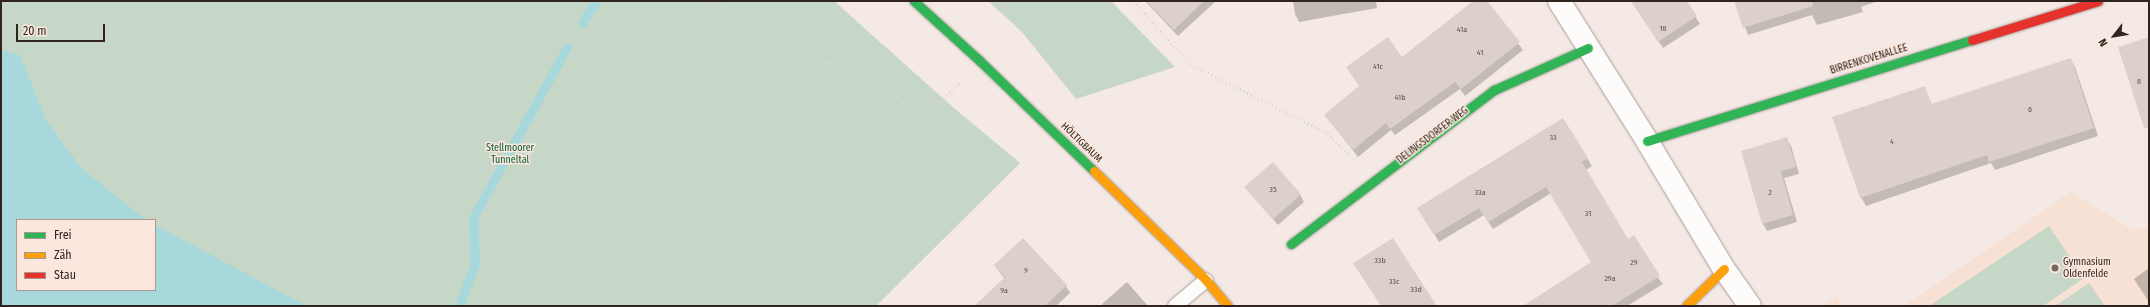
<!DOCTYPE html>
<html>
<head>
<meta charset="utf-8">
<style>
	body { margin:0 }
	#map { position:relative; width:2150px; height:307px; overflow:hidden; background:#f4e9e4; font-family:"Fira Sans Condensed",sans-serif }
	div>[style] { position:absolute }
	.built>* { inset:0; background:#f7e1d5 }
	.green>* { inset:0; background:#c7d7c7 }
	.water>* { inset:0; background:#a6d8dc }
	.shadow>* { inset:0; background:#0003 }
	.stream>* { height:9px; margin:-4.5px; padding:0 4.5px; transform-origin:4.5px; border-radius:4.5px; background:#a6d8dc }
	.building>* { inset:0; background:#dbd1ca; transform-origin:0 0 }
	.path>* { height:2.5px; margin-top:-1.25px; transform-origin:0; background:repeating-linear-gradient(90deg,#dad7d5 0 1px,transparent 0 4px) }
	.roads { filter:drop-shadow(0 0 1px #a89e99) drop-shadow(0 0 1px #a89e99) }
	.lane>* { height:14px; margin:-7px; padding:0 7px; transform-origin:7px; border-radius:7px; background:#fdfcfb }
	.street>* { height:22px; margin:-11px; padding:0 11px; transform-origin:11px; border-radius:11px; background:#fdfcfb }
	.fast>* { height:9px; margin:-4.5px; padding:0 4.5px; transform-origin:4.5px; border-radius:4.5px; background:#30b455 }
	.slow>* { height:9px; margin:-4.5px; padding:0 4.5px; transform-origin:4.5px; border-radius:4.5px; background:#ff9f0a }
	.jam>* { height:9px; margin:-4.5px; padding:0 4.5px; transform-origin:4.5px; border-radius:4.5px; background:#e5322d }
	.dots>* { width:11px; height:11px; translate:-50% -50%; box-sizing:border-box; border:2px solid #fbe7dd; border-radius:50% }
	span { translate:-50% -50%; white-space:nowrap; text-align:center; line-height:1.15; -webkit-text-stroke:3px #fbe7dd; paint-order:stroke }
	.number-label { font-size:8px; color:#5c514a }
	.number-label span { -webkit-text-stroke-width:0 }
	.street-label { font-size:10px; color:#30251e }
	.park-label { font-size:10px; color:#005f33 }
	.poi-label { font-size:10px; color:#30251e }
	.left { translate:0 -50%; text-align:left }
	.frame { position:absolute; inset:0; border:2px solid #30251e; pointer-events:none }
	.legend { position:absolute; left:16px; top:219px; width:140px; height:72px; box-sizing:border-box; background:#fbe7dd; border:1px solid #aa9991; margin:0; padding:5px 7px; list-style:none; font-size:12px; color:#30251e }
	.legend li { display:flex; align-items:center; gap:8px; height:20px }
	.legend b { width:20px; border:1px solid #aa9991 }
	.north { position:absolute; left:2094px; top:16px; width:40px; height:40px; -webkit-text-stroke:3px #fbe7dd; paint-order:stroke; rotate:239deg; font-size:11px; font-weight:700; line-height:16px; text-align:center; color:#30251e }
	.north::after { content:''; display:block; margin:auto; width:14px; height:18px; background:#30251e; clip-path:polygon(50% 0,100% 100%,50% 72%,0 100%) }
	.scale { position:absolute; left:16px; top:24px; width:89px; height:18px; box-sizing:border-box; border:2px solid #30251e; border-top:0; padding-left:5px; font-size:12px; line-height:14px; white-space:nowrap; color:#30251e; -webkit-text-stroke:3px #fbe7dd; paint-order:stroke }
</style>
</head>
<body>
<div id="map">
	<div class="built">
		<i style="clip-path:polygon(2071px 192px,2133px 230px,2149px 226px,2149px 306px,1904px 306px)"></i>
		<i style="clip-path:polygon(1836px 296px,1845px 306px,1821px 306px)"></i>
	</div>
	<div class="green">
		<i style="clip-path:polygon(evenodd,1px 1px,834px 1px,955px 109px,1020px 163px,876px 306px,1px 306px,1px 1px,17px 220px,155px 220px,155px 290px,17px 290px,17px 220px)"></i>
		<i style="clip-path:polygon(988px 1px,1111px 1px,1175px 67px,1076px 99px,1022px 32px)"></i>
		<i style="clip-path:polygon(2049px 226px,2084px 278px,2043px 306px,1929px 306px)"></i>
		<i style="clip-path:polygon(2089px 283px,2105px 306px,2055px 306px)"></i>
	</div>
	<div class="water">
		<i style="clip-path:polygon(1px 50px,20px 55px,46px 120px,80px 167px,146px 220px,17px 220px,17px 290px,155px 290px,155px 225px,301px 303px,312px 306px,1px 306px)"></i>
	</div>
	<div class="shadow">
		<i style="clip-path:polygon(1145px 1px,1216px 1px,1178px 36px)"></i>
		<i style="clip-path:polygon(1293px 1px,1376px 1px,1377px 8px,1299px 22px,1295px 14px)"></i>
		<i style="clip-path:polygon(1475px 1px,1486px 1px,1523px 50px,1465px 96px,1460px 89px,1395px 135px,1391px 130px,1358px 157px,1326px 116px)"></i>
		<i style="clip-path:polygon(1631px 1px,1685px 1px,1700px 24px,1663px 48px)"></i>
		<i style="clip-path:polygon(1735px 1px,1878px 1px,1861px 7px,1863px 12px,1817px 25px,1812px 15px,1748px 35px)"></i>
		<i style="clip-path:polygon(2070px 59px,2075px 67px,2098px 136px,1995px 170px,1991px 163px,1866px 206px,1861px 197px,1924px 87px,1932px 105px)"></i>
		<i style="clip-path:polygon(1563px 119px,1592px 166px,1586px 170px,1628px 240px,1663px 284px,1627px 306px,1524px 306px,1592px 263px,1551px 193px,1493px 229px,1484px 215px,1439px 242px,1423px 215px)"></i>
		<i style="clip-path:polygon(1787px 139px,1791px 146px,1799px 174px,1784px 178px,1797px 222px,1767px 231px,1763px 224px)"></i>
		<i style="clip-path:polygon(1247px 187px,1300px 195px,1304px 202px,1278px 225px)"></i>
		<i style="clip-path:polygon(995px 266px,1066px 286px,1070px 293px,1056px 306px,978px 306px,1005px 279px)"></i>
		<i style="clip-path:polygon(2149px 268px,2149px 302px,2134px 279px)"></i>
		<i style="clip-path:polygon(1127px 282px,1148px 306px,1103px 306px,1102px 304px)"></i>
	</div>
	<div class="stream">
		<i style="left:582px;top:23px;width:26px;rotate:-58deg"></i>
		<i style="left:459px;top:306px;width:45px;rotate:-69.1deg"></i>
		<i style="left:475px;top:264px;width:46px;rotate:-92.5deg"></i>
		<i style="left:473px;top:218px;width:195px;rotate:-61.2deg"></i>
	</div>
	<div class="building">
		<i style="clip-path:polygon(1146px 1px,1204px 1px,1174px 30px)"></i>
		<i style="clip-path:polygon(1473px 1px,1487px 1px,1520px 42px,1461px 89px,1455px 82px,1390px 129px,1386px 123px,1353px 150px,1324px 115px,1359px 86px,1346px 67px,1388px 37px,1402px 57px)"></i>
		<i style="clip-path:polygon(1631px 1px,1687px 1px,1697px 16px,1658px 42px)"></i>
		<i style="clip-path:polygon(1734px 1px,1812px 1px,1813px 6px,1743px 28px)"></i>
		<i style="clip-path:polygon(2149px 37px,2149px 128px,2144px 128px,2118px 47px)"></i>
		<i style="clip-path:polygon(2071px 58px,2094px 128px,1989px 162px,1987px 155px,1860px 198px,1832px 117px,1925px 86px,1931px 104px)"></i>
		<i style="clip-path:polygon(1563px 118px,1588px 158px,1582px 162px,1628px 239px,1634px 235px,1660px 276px,1612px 306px,1523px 306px,1591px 262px,1546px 187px,1488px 222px,1479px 208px,1434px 235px,1417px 208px)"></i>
		<i style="clip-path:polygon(1787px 137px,1796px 167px,1781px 171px,1793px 215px,1762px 224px,1741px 151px)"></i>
		<i style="left:1273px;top:162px;width:43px;height:38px;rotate:49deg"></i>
		<i style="clip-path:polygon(1023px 238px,1067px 285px,1045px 306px,974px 306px,1005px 277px,994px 265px)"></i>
		<i style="clip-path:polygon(1393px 238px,1418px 277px,1437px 306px,1381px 306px,1353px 263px)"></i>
	</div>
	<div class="path">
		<i style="left:712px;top:1px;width:221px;rotate:27.7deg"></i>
		<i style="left:908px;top:104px;width:33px;rotate:-5deg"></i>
		<i style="left:941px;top:101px;width:28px;rotate:-45deg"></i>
		<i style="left:1134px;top:1px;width:84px;rotate:48.4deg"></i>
		<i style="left:1190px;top:64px;width:154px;rotate:26.6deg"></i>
		<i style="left:1328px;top:133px;width:40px;rotate:46deg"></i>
	</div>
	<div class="roads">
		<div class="lane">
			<i style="left:1175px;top:306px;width:40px;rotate:-40deg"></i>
		</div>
		<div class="street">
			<i style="left:1559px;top:1px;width:165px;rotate:57.8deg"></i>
			<i style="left:1647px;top:141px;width:149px;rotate:59deg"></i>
			<i style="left:1724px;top:269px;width:45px;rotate:54.9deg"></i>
		</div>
		<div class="fast">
			<i style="left:914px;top:1px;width:89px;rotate:42.3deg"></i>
			<i style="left:980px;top:61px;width:158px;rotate:44deg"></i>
			<i style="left:1647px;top:141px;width:340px;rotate:-17.3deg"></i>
			<i style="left:1291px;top:244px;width:255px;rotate:-37.2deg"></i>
			<i style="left:1494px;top:90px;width:103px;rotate:-24.1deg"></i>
		</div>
		<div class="slow">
			<i style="left:1094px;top:171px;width:156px;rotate:44.2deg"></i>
			<i style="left:1206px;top:280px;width:34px;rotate:50deg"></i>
			<i style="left:1686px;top:306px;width:53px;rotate:-44.2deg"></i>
		</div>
		<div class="jam">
			<i style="left:1972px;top:40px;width:132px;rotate:-17.2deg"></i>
		</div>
	</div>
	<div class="dots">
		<i style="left:2055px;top:268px;background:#756a63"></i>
	</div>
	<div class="number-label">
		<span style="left:1663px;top:29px">18</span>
		<span style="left:1462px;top:30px">41a</span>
		<span style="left:1480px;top:53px">41</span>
		<span style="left:1378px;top:67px">41c</span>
		<span style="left:2139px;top:82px">8</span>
		<span style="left:1400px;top:98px">41b</span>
		<span style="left:2030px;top:110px">6</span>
		<span style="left:1553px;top:138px">33</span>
		<span style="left:1892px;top:142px">4</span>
		<span style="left:1273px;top:190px">35</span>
		<span style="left:1480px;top:193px">33a</span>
		<span style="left:1770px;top:193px">2</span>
		<span style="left:1588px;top:214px">31</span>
		<span style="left:1380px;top:261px">33b</span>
		<span style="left:1634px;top:263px">29</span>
		<span style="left:1026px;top:271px">9</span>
		<span style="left:1610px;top:279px">29a</span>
		<span style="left:1394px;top:282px">33c</span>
		<span style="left:1416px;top:290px">33d</span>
		<span style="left:1004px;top:291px">9a</span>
	</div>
	<div class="street-label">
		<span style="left:1869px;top:60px;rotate:-17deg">BIRRENKOVENALLEE</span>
		<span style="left:1433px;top:136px;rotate:-37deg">DELINGSDORFER WEG</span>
		<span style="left:1081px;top:143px;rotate:44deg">HÖLTIGBAUM</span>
	</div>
	<div class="park-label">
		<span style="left:510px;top:154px">Stellmoorer<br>Tunneltal</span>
	</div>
	<div class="poi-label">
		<span class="left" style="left:2063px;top:268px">Gymnasium<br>Oldenfelde</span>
	</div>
	<div class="frame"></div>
	<ul class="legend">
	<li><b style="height:5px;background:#30b455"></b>Frei</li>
	<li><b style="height:5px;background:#ff9f0a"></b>Zäh</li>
	<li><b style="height:5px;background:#e5322d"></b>Stau</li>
	</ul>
	<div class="north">N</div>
	<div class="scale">20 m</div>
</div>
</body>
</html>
